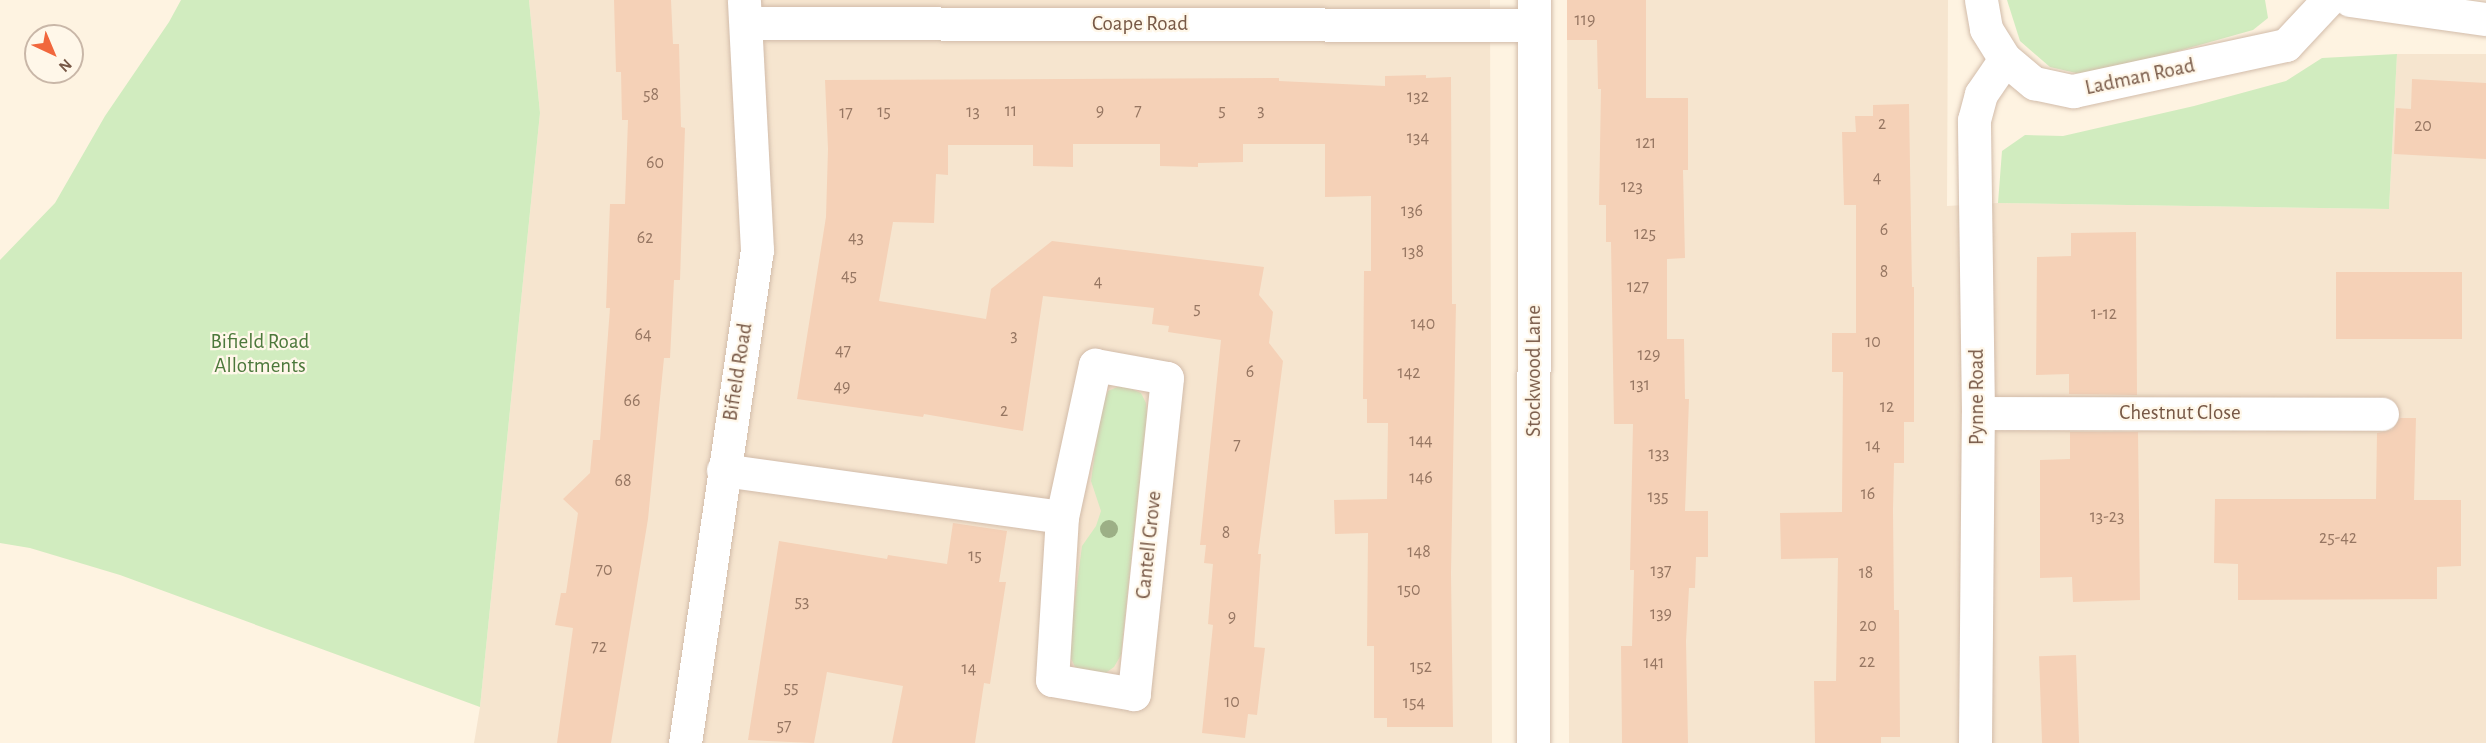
<!DOCTYPE html>
<html>
<head>
<meta charset="utf-8">
<style>
	body { margin:0 }
	#map { position:relative; width:2486px; height:743px; overflow:hidden; background:#fef3e1; font-family:"Alegreya Sans",sans-serif }
	div>[style] { position:absolute }
	.residential>* { inset:0; background:#f6e5cf }
	.green>* { inset:0; background:#d1ecbf }
	.building>* { inset:0; background:#f5d1b7; transform-origin:0 0 }
	.roads { filter:drop-shadow(0 0 2px #d2bcaa) drop-shadow(0 0 2px #d2bcaa) }
	.minor>* { height:33px; margin:-16.5px; padding:0 16.5px; transform-origin:16.5px; border-radius:16.5px; background:#fff }
	.trees>* { width:18px; height:18px; margin:-9px; border-radius:50%; background:#9caf86 }
	span { translate:-50% -50%; white-space:nowrap; text-align:center; line-height:1.15; -webkit-text-stroke:4.5px #fff7e9; paint-order:stroke }
	.number-label { font-size:18px; color:#967662 }
	.number-label span { -webkit-text-stroke-width:0 }
	.street-label { font-size:21px; color:#775846 }
	.park-label { font-size:21px; color:#4c783b }
	.north { position:absolute; left:24px; top:24px; width:60px; height:60px; box-sizing:border-box; background:#fff7e9; border:2px solid #c9b7a8; border-radius:50%; rotate:136deg; font-size:16px; font-weight:700; line-height:24px; text-align:center; color:#775846 }
	.north::after { content:''; display:block; margin:auto; width:21px; height:27px; background:#f1673d; clip-path:polygon(50% 0,100% 100%,50% 72%,0 100%) }
</style>
</head>
<body>
<div id="map">
	<div class="residential">
		<i style="clip-path:polygon(529px 0,1490px 0,1492px 743px,474px 743px,480px 707px,540px 113px)"></i>
		<i style="clip-path:polygon(1567px 0,1948px 0,1947px 206px,1998px 203px,2389px 209px,2397px 54px,2486px 54px,2486px 743px,1569px 743px)"></i>
	</div>
	<div class="green">
		<i style="clip-path:polygon(181px 0,529px 0,540px 113px,480px 707px,120px 575px,30px 548px,0 543px,0 260px,55px 203px,105px 116px,169px 22px)"></i>
		<i style="clip-path:polygon(2007px 0,2265px 0,2268px 18px,2253px 30px,2089px 76px,2050px 67px,2020px 41px)"></i>
		<i style="clip-path:polygon(2397px 54px,2389px 209px,1998px 203px,2002px 151px,2025px 135px,2063px 136px,2194px 106px,2286px 81px,2322px 58px)"></i>
		<i style="clip-path:polygon(1122px 385px,1141px 393px,1146px 403px,1147px 414px,1121px 655px,1114px 667px,1104px 674px,1076px 669px,1068px 652px,1082px 546px,1096px 526px,1101px 511px,1091px 481px,1101px 408px,1108px 391px)"></i>
	</div>
	<div class="building">
		<i style="clip-path:polygon(614px 0,671px 0,673px 44px,679px 44px,681px 127px,685px 128px,680px 280px,674px 280px,670px 358px,664px 358px,648px 519px,611px 743px,557px 743px,573px 628px,555px 625px,561px 593px,566px 593px,578px 513px,563px 499px,590px 473px,593px 440px,600px 440px,610px 308px,606px 308px,610px 204px,625px 204px,628px 120px,622px 120px,621px 72px,616px 72px)"></i>
		<i style="clip-path:polygon(1567px 0,1646px 0,1646px 98px,1688px 98px,1688px 170px,1683px 170px,1685px 258px,1667px 259px,1667px 339px,1684px 339px,1685px 399px,1689px 399px,1685px 511px,1708px 511px,1708px 557px,1696px 557px,1695px 588px,1689px 588px,1686px 641px,1688px 743px,1622px 743px,1621px 646px,1632px 646px,1634px 570px,1630px 570px,1633px 424px,1614px 424px,1611px 242px,1606px 242px,1606px 205px,1599px 205px,1601px 89px,1598px 89px,1597px 40px,1567px 40px)"></i>
		<i style="clip-path:polygon(1426px 75px,1426px 78px,1451px 77px,1452px 304px,1456px 304px,1451px 573px,1453px 727px,1387px 727px,1387px 718px,1374px 718px,1374px 646px,1367px 646px,1368px 533px,1335px 534px,1334px 500px,1387px 499px,1388px 423px,1367px 423px,1367px 399px,1363px 399px,1364px 271px,1371px 271px,1371px 196px,1325px 197px,1325px 144px,1243px 144px,1243px 162px,1198px 163px,1198px 167px,1160px 166px,1160px 144px,1073px 144px,1073px 167px,1033px 166px,1033px 145px,948px 145px,948px 175px,936px 174px,934px 223px,893px 222px,879px 301px,986px 319px,991px 289px,1052px 241px,1264px 267px,1259px 295px,1273px 312px,1269px 343px,1283px 361px,1258px 554px,1261px 554px,1254px 647px,1265px 648px,1257px 715px,1248px 714px,1245px 738px,1202px 733px,1213px 625px,1208px 624px,1213px 564px,1204px 563px,1206px 545px,1200px 545px,1221px 340px,1168px 332px,1169px 326px,1152px 324px,1154px 308px,1043px 296px,1023px 431px,924px 414px,923px 417px,797px 399px,826px 217px,828px 149px,825px 80px,1279px 78px,1279px 81px,1385px 86px,1385px 76px)"></i>
		<i style="clip-path:polygon(2412px 79px,2486px 83px,2486px 159px,2394px 154px,2396px 108px,2411px 109px)"></i>
		<i style="clip-path:polygon(1909px 104px,1912px 287px,1914px 287px,1914px 422px,1904px 422px,1904px 463px,1894px 463px,1893px 510px,1894px 610px,1899px 610px,1900px 737px,1881px 737px,1881px 743px,1815px 743px,1814px 681px,1836px 681px,1838px 558px,1781px 559px,1780px 513px,1842px 512px,1843px 372px,1832px 372px,1832px 333px,1856px 333px,1856px 205px,1844px 205px,1842px 132px,1856px 132px,1855px 116px,1873px 116px,1873px 105px)"></i>
		<i style="clip-path:polygon(2136px 232px,2137px 395px,2069px 394px,2069px 374px,2036px 375px,2037px 257px,2071px 256px,2071px 233px)"></i>
		<i style="left:2336px;top:272px;width:126px;height:67px"></i>
		<i style="clip-path:polygon(2400px 418px,2416px 418px,2414px 500px,2461px 500px,2461px 566px,2437px 567px,2437px 599px,2238px 600px,2238px 564px,2214px 563px,2215px 499px,2376px 499px,2377px 433px,2392px 430px)"></i>
		<i style="clip-path:polygon(2070px 432px,2138px 432px,2140px 600px,2073px 602px,2072px 577px,2040px 578px,2040px 460px,2070px 459px)"></i>
		<i style="clip-path:polygon(953px 523px,1007px 531px,999px 582px,1006px 582px,990px 684px,984px 683px,975px 743px,892px 743px,903px 686px,827px 672px,814px 743px,748px 740px,779px 541px,887px 559px,888px 555px,947px 564px)"></i>
		<i style="left:2076px;top:655px;width:88px;height:37px;rotate:88deg"></i>
	</div>
	<div class="roads">
		<div class="minor">
			<i style="left:1981px;top:0;width:29px;rotate:80deg"></i>
			<i style="left:1986px;top:29px;width:36px;rotate:58deg"></i>
			<i style="left:2005px;top:59px;width:38px;rotate:40deg"></i>
			<i style="left:2034px;top:83px;width:40px;rotate:12deg"></i>
			<i style="left:2073px;top:91px;width:218px;rotate:-12.2deg"></i>
			<i style="left:2286px;top:45px;width:62px;rotate:-47deg"></i>
			<i style="left:2350px;top:0;width:137px;rotate:8deg"></i>
			<i style="left:747px;top:23px;width:787px;rotate:0.15deg"></i>
			<i style="left:1978px;top:413px;width:404px;rotate:0.1deg"></i>
			<i style="left:723px;top:470px;width:342px;rotate:7.9deg"></i>
			<i style="left:1062px;top:517px;width:156px;rotate:-77.8deg"></i>
			<i style="left:1095px;top:365px;width:73px;rotate:10.2deg"></i>
			<i style="left:1167px;top:378px;width:318px;rotate:96deg"></i>
			<i style="left:1134px;top:694px;width:83px;rotate:-170.3deg"></i>
			<i style="left:1052px;top:680px;width:163px;rotate:-86.5deg"></i>
			<i style="left:685px;top:743px;width:498px;rotate:-81.7deg"></i>
			<i style="left:757px;top:250px;width:250px;rotate:-93deg"></i>
			<i style="left:1533px;top:743px;width:743px;rotate:-89.92deg"></i>
			<i style="left:1975px;top:743px;width:330px;rotate:-89.5deg"></i>
			<i style="left:1978px;top:413px;width:293px;rotate:-90.8deg"></i>
			<i style="left:1974px;top:120px;width:27px;rotate:-75deg"></i>
			<i style="left:1981px;top:94px;width:42px;rotate:-55.6deg"></i>
		</div>
	</div>
	<div class="trees">
		<i style="left:1109px;top:529px"></i>
	</div>
	<div class="number-label">
		<span style="left:1585px;top:20px">119</span>
		<span style="left:651px;top:95px">58</span>
		<span style="left:1418px;top:97px">132</span>
		<span style="left:1011px;top:111px">11</span>
		<span style="left:1100px;top:111px">9</span>
		<span style="left:1138px;top:111px">7</span>
		<span style="left:1222px;top:111px">5</span>
		<span style="left:1261px;top:111px">3</span>
		<span style="left:884px;top:112px">15</span>
		<span style="left:973px;top:112px">13</span>
		<span style="left:846px;top:113px">17</span>
		<span style="left:1882px;top:124px">2</span>
		<span style="left:2423px;top:126px">20</span>
		<span style="left:1418px;top:138px">134</span>
		<span style="left:1646px;top:143px">121</span>
		<span style="left:655px;top:163px">60</span>
		<span style="left:1877px;top:178px">4</span>
		<span style="left:1632px;top:187px">123</span>
		<span style="left:1412px;top:211px">136</span>
		<span style="left:1884px;top:230px">6</span>
		<span style="left:1645px;top:234px">125</span>
		<span style="left:645px;top:238px">62</span>
		<span style="left:856px;top:238px">43</span>
		<span style="left:1413px;top:252px">138</span>
		<span style="left:1884px;top:272px">8</span>
		<span style="left:849px;top:276px">45</span>
		<span style="left:1098px;top:282px">4</span>
		<span style="left:1638px;top:287px">127</span>
		<span style="left:1197px;top:309px">5</span>
		<span style="left:2104px;top:314px">1-12</span>
		<span style="left:1423px;top:324px">140</span>
		<span style="left:643px;top:335px">64</span>
		<span style="left:1014px;top:336px">3</span>
		<span style="left:1873px;top:342px">10</span>
		<span style="left:843px;top:351px">47</span>
		<span style="left:1649px;top:355px">129</span>
		<span style="left:1250px;top:372px">6</span>
		<span style="left:1409px;top:373px">142</span>
		<span style="left:1640px;top:385px">131</span>
		<span style="left:842px;top:387px">49</span>
		<span style="left:632px;top:401px">66</span>
		<span style="left:1887px;top:407px">12</span>
		<span style="left:1004px;top:411px">2</span>
		<span style="left:1421px;top:441px">144</span>
		<span style="left:1237px;top:445px">7</span>
		<span style="left:1873px;top:446px">14</span>
		<span style="left:1659px;top:454px">133</span>
		<span style="left:1421px;top:478px">146</span>
		<span style="left:623px;top:481px">68</span>
		<span style="left:1868px;top:494px">16</span>
		<span style="left:1658px;top:497px">135</span>
		<span style="left:2107px;top:517px">13-23</span>
		<span style="left:1226px;top:533px">8</span>
		<span style="left:2338px;top:538px">25-42</span>
		<span style="left:1419px;top:552px">148</span>
		<span style="left:975px;top:556px">15</span>
		<span style="left:604px;top:570px">70</span>
		<span style="left:1661px;top:571px">137</span>
		<span style="left:1866px;top:573px">18</span>
		<span style="left:1409px;top:590px">150</span>
		<span style="left:802px;top:602px">53</span>
		<span style="left:1661px;top:614px">139</span>
		<span style="left:1232px;top:617px">9</span>
		<span style="left:1868px;top:626px">20</span>
		<span style="left:599px;top:647px">72</span>
		<span style="left:1867px;top:662px">22</span>
		<span style="left:1654px;top:663px">141</span>
		<span style="left:1421px;top:667px">152</span>
		<span style="left:969px;top:669px">14</span>
		<span style="left:791px;top:688px">55</span>
		<span style="left:1232px;top:702px">10</span>
		<span style="left:1414px;top:703px">154</span>
		<span style="left:784px;top:726px">57</span>
	</div>
	<div class="street-label">
		<span style="left:1140px;top:24px">Coape Road</span>
		<span style="left:2140px;top:77px;rotate:-12deg">Ladman Road</span>
		<span style="left:1534px;top:371px;rotate:-90deg">Stockwood Lane</span>
		<span style="left:738px;top:372px;rotate:-81deg">Bifield Road</span>
		<span style="left:1977px;top:397px;rotate:-90deg">Pynne Road</span>
		<span style="left:2180px;top:413px">Chestnut Close</span>
		<span style="left:1149px;top:545px;rotate:-84deg">Cantell Grove</span>
	</div>
	<div class="park-label">
		<span style="left:260px;top:354px">Bifield Road<br>Allotments</span>
	</div>
	<div class="north">N</div>
</div>
</body>
</html>
